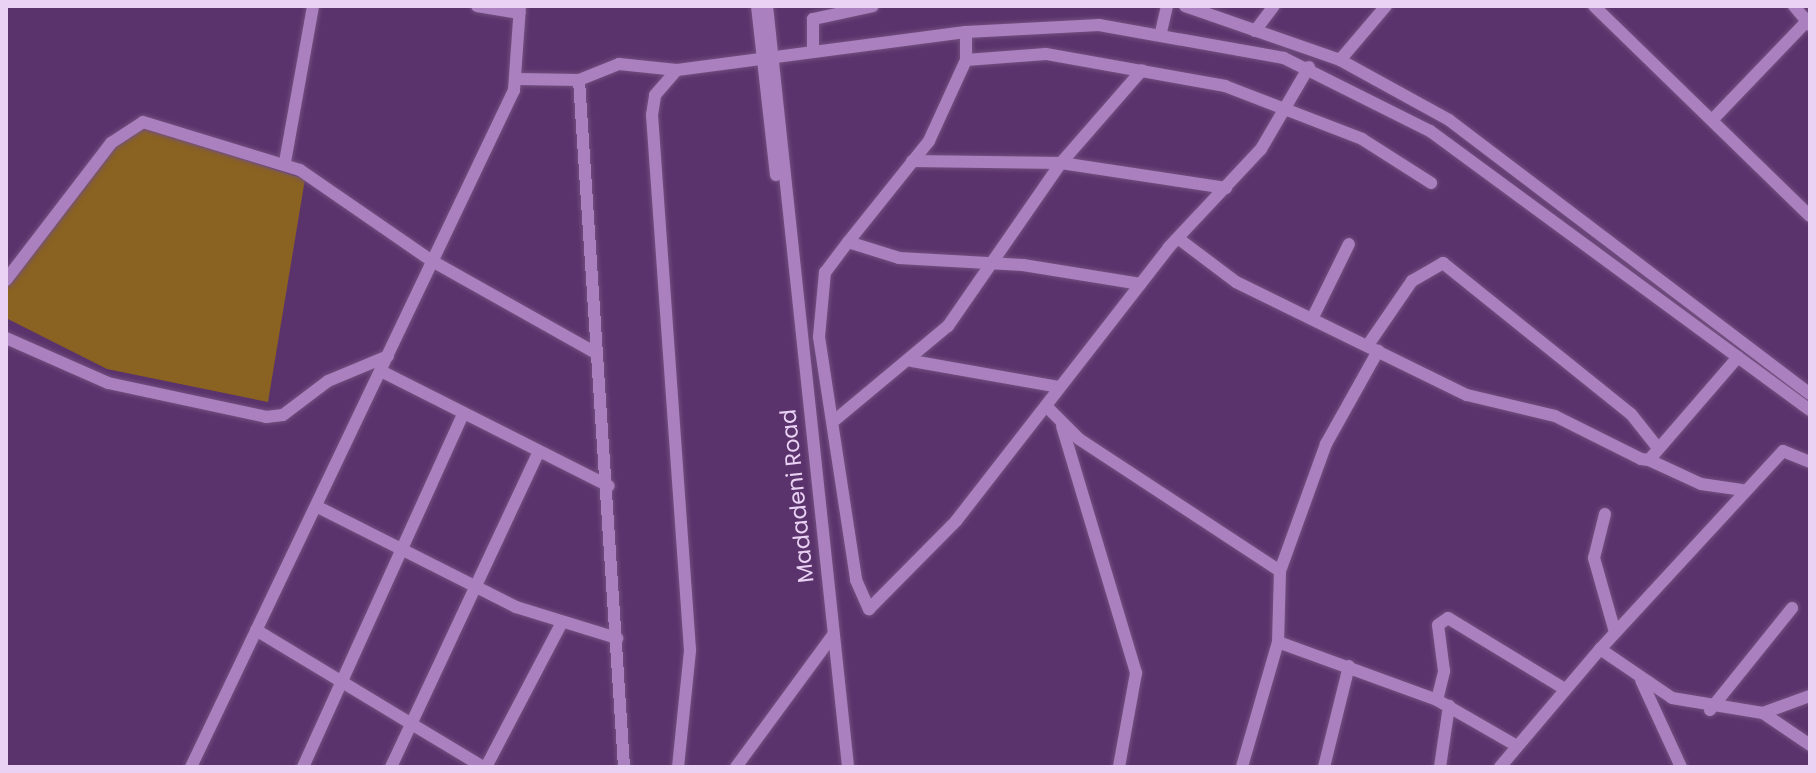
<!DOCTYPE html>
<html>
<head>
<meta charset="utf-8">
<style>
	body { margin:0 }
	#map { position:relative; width:1816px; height:773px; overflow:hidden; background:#5b336c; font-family:Poppins,sans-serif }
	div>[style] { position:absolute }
	.green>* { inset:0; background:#8a6221 }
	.roads { filter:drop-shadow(0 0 2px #725080) drop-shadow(0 0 2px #725080) }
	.minor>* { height:12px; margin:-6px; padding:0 6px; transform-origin:6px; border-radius:6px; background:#ab80be }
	span { translate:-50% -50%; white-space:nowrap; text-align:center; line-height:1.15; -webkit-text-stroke:6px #5b336c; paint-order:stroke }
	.street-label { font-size:22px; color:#e9d2f3 }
	.frame { position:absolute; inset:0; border:8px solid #e9d2f3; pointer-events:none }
</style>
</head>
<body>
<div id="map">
	<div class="green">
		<i style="clip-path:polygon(143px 128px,305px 179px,268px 402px,107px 369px,6px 318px,6px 287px,127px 131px)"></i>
	</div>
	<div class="roads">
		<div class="minor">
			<i style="left:477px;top:6px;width:43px;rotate:9.5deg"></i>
			<i style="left:757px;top:6px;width:170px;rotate:83.6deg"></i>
			<i style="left:767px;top:6px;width:765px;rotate:83.92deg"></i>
			<i style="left:1185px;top:6px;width:164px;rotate:19.2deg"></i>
			<i style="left:1340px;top:60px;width:124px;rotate:28.8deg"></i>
			<i style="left:1449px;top:120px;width:453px;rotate:37.2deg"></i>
			<i style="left:1594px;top:6px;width:301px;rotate:44.2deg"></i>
			<i style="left:1794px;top:6px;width:25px;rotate:50deg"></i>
			<i style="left:1255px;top:31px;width:31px;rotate:-53deg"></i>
			<i style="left:966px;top:32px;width:28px;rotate:90deg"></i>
			<i style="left:966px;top:60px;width:89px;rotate:114.6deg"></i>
			<i style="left:929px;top:141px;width:129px;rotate:128.7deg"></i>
			<i style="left:848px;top:242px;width:53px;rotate:17.4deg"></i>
			<i style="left:899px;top:258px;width:124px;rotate:3.2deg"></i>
			<i style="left:1023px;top:265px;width:119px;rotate:9.2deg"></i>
			<i style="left:1161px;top:32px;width:27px;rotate:-77deg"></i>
			<i style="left:813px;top:51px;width:32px;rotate:-90deg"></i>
			<i style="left:813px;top:19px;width:61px;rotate:-12.2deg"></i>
			<i style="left:966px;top:60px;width:80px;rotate:-4.3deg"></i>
			<i style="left:1046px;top:54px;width:182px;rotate:10.1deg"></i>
			<i style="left:1225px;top:86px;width:147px;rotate:21.1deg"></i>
			<i style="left:1362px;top:139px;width:82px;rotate:32.5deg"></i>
			<i style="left:1340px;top:60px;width:71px;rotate:-49.6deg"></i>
			<i style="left:518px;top:79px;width:61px;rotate:0.9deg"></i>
			<i style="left:579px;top:80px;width:43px;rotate:-21.8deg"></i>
			<i style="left:619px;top:64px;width:58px;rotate:5.9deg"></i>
			<i style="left:579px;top:80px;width:688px;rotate:86.25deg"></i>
			<i style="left:1715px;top:117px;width:137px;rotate:-46.2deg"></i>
			<i style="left:912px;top:161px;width:149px;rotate:0.8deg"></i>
			<i style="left:1061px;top:163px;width:167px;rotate:8.6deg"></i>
			<i style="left:285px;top:162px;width:158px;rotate:-79.8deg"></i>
			<i style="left:1179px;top:239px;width:71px;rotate:37deg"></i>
			<i style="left:1236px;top:282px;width:257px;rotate:26.1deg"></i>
			<i style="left:1467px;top:395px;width:90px;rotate:13.4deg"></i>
			<i style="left:1555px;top:416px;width:96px;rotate:26.6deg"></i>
			<i style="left:1641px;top:459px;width:8px;rotate:7deg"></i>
			<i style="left:1649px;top:460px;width:136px;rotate:-49.2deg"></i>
			<i style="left:848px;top:242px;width:38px;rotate:127deg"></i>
			<i style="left:825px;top:272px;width:65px;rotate:95.3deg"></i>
			<i style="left:819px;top:337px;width:246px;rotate:81.3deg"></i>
			<i style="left:856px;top:580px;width:32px;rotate:66deg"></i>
			<i style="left:869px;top:609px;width:124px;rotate:-45.3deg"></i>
			<i style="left:956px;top:521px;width:347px;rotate:-52.1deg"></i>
			<i style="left:1169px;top:247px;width:134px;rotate:-46.8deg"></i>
			<i style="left:1261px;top:149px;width:95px;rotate:-59.7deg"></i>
			<i style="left:6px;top:280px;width:173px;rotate:-52.5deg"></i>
			<i style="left:111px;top:143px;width:38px;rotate:-33deg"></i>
			<i style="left:143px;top:122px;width:164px;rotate:17deg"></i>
			<i style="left:300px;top:170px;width:160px;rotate:34.6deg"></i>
			<i style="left:432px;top:261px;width:186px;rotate:29.3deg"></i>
			<i style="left:1314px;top:315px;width:79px;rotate:-63.8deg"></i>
			<i style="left:6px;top:338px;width:111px;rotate:23.8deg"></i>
			<i style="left:108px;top:383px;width:162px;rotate:12.1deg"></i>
			<i style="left:266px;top:417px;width:17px;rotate:-7deg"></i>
			<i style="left:283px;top:415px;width:56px;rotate:-37.1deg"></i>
			<i style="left:328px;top:381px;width:65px;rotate:-22.6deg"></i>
			<i style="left:1368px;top:345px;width:78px;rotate:-55.5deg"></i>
			<i style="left:1412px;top:281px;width:36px;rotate:-30deg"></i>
			<i style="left:1443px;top:263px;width:241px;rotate:38.8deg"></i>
			<i style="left:1631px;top:414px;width:43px;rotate:51.5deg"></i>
			<i style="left:912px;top:361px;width:150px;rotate:10deg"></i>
			<i style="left:381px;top:371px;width:255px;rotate:26.8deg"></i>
			<i style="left:1047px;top:407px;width:45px;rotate:45deg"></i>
			<i style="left:1079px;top:439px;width:240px;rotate:33.3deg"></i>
			<i style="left:1280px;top:571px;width:71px;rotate:91.6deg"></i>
			<i style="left:1278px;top:642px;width:130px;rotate:106.1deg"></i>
			<i style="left:835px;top:420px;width:147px;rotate:-39.8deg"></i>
			<i style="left:948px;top:326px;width:198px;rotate:-55.3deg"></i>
			<i style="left:1061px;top:163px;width:123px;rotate:-48.9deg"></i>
			<i style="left:1062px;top:426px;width:258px;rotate:73.3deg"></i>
			<i style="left:1136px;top:673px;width:96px;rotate:100.3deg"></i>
			<i style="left:1649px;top:460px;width:57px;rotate:24.8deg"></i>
			<i style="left:1701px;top:484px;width:41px;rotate:8.3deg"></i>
			<i style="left:1810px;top:462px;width:29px;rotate:-158deg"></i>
			<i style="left:1783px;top:451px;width:270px;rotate:132.7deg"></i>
			<i style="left:1600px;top:649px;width:87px;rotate:34.2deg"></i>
			<i style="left:1672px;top:698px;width:92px;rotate:9.4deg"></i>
			<i style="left:1763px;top:713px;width:57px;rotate:34.2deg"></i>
			<i style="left:316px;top:506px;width:224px;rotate:26.8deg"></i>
			<i style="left:516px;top:607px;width:106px;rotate:17.1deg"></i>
			<i style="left:1605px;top:514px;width:45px;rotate:104deg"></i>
			<i style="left:1594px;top:558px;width:77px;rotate:74.2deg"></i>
			<i style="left:1280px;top:571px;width:135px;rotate:-70.1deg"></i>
			<i style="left:1326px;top:444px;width:107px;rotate:-60.8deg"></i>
			<i style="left:256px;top:630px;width:265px;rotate:31.1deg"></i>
			<i style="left:1278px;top:642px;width:169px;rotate:20deg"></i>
			<i style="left:1437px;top:700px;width:92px;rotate:29.9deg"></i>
			<i style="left:1641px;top:680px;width:96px;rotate:65.3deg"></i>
			<i style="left:1437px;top:700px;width:30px;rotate:-76deg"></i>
			<i style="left:1444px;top:671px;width:46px;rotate:-97.4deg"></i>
			<i style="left:1438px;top:625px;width:12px;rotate:-35deg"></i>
			<i style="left:1448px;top:618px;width:135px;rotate:31.3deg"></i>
			<i style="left:1710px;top:710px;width:131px;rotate:-51.2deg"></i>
			<i style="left:1763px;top:713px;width:50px;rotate:-19.9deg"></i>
			<i style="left:191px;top:767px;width:750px;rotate:-64.49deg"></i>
			<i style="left:514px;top:90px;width:84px;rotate:-85.9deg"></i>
			<i style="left:303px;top:767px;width:385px;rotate:-65.6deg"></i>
			<i style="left:391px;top:767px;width:344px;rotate:-64.9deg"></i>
			<i style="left:486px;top:767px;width:161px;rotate:-62.3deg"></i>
			<i style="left:678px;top:767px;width:118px;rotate:-84.1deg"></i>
			<i style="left:690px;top:650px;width:536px;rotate:-94.06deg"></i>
			<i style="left:652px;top:115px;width:20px;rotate:-81deg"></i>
			<i style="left:655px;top:95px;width:33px;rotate:-49deg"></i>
			<i style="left:677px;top:70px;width:291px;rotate:-7.5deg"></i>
			<i style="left:966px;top:32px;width:133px;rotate:-3deg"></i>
			<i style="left:1099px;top:25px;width:188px;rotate:10.1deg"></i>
			<i style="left:1284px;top:58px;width:163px;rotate:26.6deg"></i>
			<i style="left:1430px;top:131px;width:471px;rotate:36.3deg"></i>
			<i style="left:736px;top:767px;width:164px;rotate:-53.7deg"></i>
			<i style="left:1324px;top:767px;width:104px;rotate:-76.1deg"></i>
			<i style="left:1440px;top:767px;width:62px;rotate:-81.6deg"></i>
			<i style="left:1500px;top:767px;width:155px;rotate:-49.7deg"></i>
		</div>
	</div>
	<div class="street-label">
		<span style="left:797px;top:496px;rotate:-96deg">Madadeni Road</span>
	</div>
	<div class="frame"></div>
</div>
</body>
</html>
